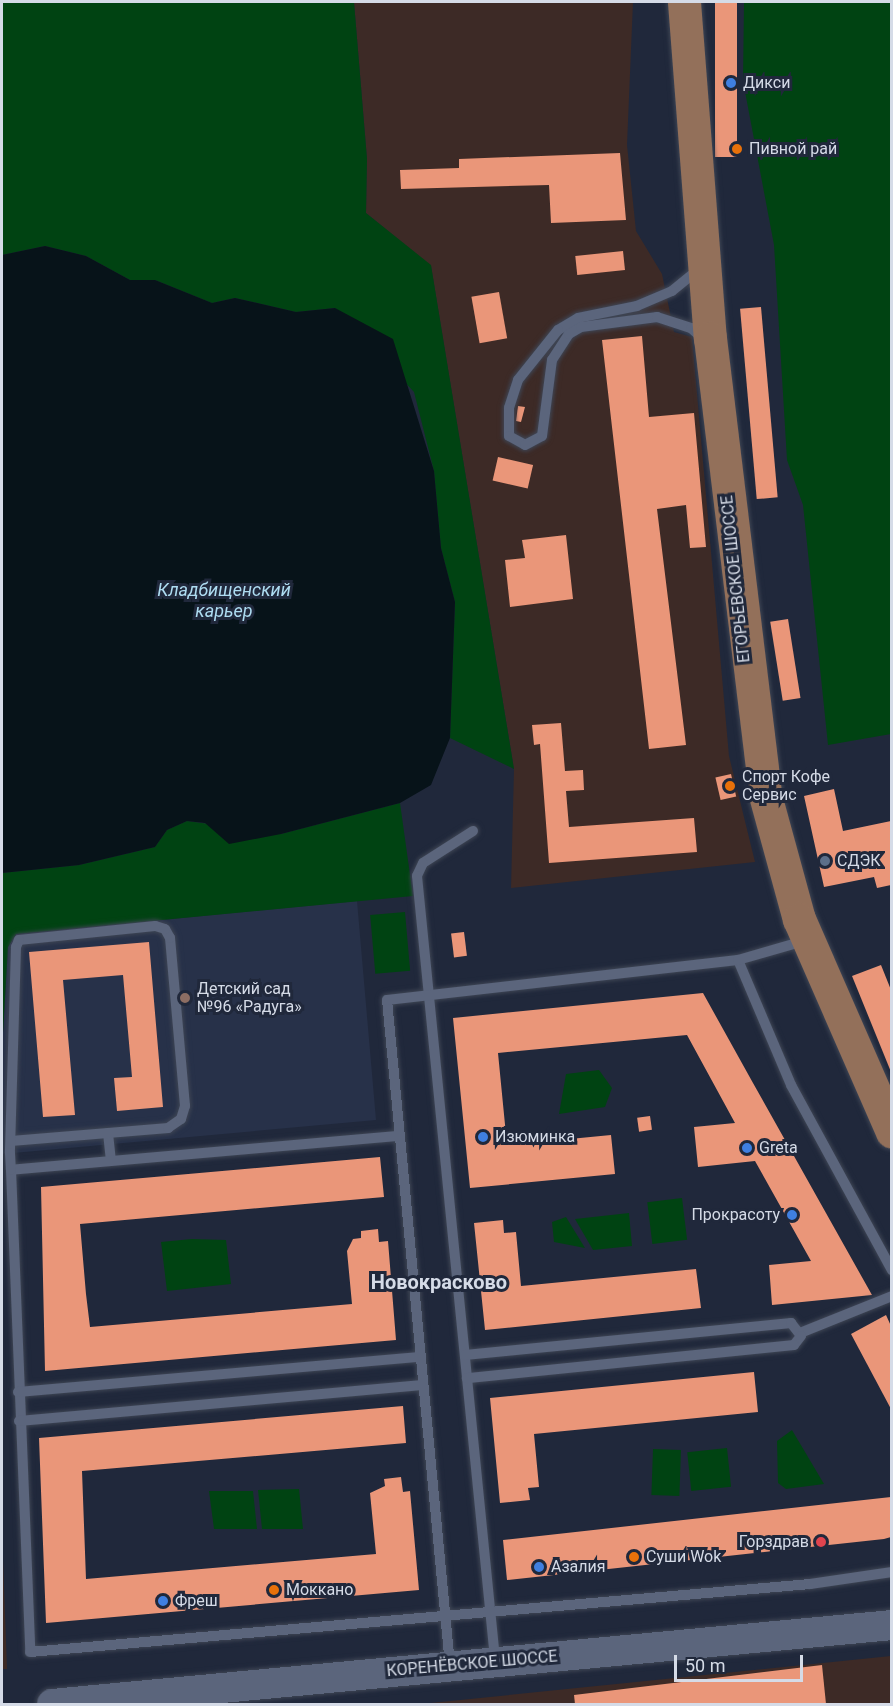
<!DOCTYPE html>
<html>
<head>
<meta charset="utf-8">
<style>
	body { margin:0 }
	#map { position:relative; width:893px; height:1706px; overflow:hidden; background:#20283b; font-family:Roboto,sans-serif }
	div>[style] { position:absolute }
	.built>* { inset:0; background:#273149 }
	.industrial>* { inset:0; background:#3d2a26 }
	.green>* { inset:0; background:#004312; transform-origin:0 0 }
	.water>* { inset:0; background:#071319 }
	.building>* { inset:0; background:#ea9679; transform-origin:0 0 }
	.roads { filter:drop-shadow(0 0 2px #3e4554) drop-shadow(0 0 2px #3e4554) }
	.lane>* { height:10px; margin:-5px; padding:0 5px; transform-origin:5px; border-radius:5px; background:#5b657c }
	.secondary>* { height:30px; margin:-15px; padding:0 15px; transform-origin:15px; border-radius:15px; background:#5b657c }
	.primary>* { height:33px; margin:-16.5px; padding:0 16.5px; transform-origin:16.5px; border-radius:16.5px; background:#93705a }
	.dots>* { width:16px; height:16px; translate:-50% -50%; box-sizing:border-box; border:3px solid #20283b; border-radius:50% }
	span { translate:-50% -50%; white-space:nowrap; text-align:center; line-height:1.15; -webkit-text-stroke:6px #20283b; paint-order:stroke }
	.poi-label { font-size:16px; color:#d5dbe7 }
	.left { translate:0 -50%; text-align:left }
	.right { translate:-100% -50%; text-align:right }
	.street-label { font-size:16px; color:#d5dbe7 }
	.water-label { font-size:18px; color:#aedcf1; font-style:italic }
	.quarter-label { font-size:20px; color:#d5dbe7; font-weight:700 }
	.frame { position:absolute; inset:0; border:3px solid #d5dbe7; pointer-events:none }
	.scale { position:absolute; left:674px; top:1655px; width:129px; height:27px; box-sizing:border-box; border:3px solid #d5dbe7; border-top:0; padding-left:8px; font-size:18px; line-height:21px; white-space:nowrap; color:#d5dbe7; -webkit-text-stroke:4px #20283b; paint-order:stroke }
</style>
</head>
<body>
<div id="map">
	<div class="built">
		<i style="clip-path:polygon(357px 901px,376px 1120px,2px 1154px,2px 1050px,8px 947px,16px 934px)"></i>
	</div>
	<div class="industrial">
		<i style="clip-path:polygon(354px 2px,633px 2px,627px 145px,636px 231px,662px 274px,674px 332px,692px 337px,729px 756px,755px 862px,511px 888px,514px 769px,431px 266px,366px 213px,367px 159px)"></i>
		<i style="clip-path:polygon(2px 1532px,7px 1669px,2px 1669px)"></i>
		<i style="clip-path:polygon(891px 1656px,891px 1704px,421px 1704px)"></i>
	</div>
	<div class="green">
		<i style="clip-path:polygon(2px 2px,354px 2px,367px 159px,366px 213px,431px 265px,514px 769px,450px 738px,455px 602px,441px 548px,434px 471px,414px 392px,335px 308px,296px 312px,235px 298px,212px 303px,155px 280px,130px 280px,86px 256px,45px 246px,2px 255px)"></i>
		<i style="clip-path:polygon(744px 2px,891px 2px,891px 734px,828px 745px,803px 505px,787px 460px,774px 245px,743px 81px)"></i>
		<i style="clip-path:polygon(400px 803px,413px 896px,16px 934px,8px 947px,2px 1050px,2px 873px,79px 865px,155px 847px,167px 830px,187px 821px,281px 834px)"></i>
		<i style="left:405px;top:912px;width:59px;height:35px;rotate:85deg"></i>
		<i style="clip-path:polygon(599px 1070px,612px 1088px,605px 1107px,559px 1114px,566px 1074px)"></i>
		<i style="left:682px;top:1198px;width:42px;height:35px;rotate:83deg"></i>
		<i style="clip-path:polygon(629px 1213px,632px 1246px,593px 1250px,575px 1219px)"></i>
		<i style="clip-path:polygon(566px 1217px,585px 1248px,554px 1242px,552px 1222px)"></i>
		<i style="clip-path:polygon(192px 1239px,226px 1240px,231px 1284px,167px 1291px,161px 1242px)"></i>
		<i style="clip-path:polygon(792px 1430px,824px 1484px,786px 1489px,778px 1483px,777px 1441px)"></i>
		<i style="left:727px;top:1448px;width:39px;height:40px;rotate:84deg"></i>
		<i style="left:653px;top:1449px;width:28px;height:46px;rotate:2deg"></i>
		<i style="clip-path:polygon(299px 1489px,303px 1529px,262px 1529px,258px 1490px)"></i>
		<i style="clip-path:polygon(209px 1491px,253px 1491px,257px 1529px,214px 1529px)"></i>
	</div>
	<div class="water">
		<i style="clip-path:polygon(45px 246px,86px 256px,130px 280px,155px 280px,212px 303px,235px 298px,296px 312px,335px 308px,393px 339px,434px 471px,441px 548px,455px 602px,450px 738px,431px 785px,400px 803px,281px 834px,229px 844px,205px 823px,187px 821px,167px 830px,155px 847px,79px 865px,2px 873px,2px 255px)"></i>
	</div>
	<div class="building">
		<i style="left:715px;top:2px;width:22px;height:155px"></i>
		<i style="clip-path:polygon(620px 153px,626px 220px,551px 223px,549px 185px,401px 189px,400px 170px,459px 168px,459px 159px)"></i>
		<i style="left:623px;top:251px;width:19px;height:48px;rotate:84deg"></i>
		<i style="left:499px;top:292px;width:47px;height:28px;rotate:80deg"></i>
		<i style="left:761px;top:307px;width:191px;height:21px;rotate:85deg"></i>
		<i style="clip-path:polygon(642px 336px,649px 417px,694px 413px,706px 547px,690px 548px,686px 505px,657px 509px,686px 745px,649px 749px,602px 340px)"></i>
		<i style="clip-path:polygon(518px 406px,525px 407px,521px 422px,516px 421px)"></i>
		<i style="left:498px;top:457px;width:36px;height:24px;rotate:13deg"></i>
		<i style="clip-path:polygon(566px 535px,573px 599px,510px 607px,505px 560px,525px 558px,522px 540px)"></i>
		<i style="left:788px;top:619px;width:80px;height:18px;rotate:81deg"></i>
		<i style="clip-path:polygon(561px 723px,565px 771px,583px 770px,584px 790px,566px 791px,569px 827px,694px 818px,697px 852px,549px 863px,540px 744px,534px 745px,532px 725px)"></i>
		<i style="left:731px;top:774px;width:23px;height:16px;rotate:77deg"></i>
		<i style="clip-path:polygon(834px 789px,843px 831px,891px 821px,891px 885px,877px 888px,874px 877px,824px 887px,804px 796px)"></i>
		<i style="left:464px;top:932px;width:24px;height:13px;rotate:83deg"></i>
		<i style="clip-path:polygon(149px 942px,163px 1107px,117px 1111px,114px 1078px,132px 1077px,123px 975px,63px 980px,75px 1115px,43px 1117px,29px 952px)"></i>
		<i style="clip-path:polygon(881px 965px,891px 990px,891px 1072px,852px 976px)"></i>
		<i style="clip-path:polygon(703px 993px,753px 1083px,872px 1295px,772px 1305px,769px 1265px,811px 1261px,755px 1161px,698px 1167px,694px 1127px,735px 1123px,687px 1035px,498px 1053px,507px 1145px,611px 1135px,615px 1174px,470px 1188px,453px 1018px)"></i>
		<i style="left:650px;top:1116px;width:14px;height:13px;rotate:82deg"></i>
		<i style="clip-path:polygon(380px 1157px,384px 1197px,80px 1224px,86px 1294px,90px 1327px,352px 1304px,347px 1251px,353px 1239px,361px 1238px,361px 1231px,378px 1229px,379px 1242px,388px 1241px,396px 1340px,45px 1371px,41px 1187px)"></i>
		<i style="clip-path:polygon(503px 1220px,504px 1233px,516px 1232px,521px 1286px,696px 1269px,701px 1308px,485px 1330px,474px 1223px)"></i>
		<i style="clip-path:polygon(886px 1315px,891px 1326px,891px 1409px,851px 1334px)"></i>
		<i style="clip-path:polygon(754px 1372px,758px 1412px,534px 1434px,539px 1487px,528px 1488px,530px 1500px,500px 1503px,490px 1398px)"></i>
		<i style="clip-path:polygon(403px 1406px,406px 1443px,82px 1471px,86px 1579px,376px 1554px,370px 1493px,385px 1486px,384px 1479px,401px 1477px,403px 1492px,410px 1491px,419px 1590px,46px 1623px,39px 1438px)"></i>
		<i style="clip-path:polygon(891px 1497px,891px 1537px,884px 1539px,507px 1580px,503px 1540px)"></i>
		<i style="clip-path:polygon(822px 1665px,826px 1704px,575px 1704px,574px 1695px)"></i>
	</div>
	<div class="roads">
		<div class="lane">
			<i style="left:699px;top:269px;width:35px;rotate:141deg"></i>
			<i style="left:672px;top:291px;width:38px;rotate:157deg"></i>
			<i style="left:637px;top:306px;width:60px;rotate:168.5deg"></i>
			<i style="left:578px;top:318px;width:23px;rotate:149deg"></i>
			<i style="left:558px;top:330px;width:64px;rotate:128.7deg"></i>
			<i style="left:518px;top:380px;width:29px;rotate:108deg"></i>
			<i style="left:509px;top:408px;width:28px;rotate:90deg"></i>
			<i style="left:509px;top:436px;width:18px;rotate:29deg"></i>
			<i style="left:525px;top:445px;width:19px;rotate:-28deg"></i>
			<i style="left:542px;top:436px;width:77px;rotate:-82.5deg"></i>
			<i style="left:552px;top:360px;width:31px;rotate:-57deg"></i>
			<i style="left:569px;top:334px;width:14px;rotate:-30deg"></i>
			<i style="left:581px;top:327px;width:77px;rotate:-7.5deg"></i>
			<i style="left:657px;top:317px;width:36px;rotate:18deg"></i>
			<i style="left:691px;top:328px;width:15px;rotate:42deg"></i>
			<i style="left:473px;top:831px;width:59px;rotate:147.4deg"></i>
			<i style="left:423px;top:863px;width:14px;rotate:115deg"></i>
			<i style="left:417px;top:876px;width:787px;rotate:84.31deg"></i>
			<i style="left:738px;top:960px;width:136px;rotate:67deg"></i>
			<i style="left:791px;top:1085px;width:211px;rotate:61.4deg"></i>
			<i style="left:108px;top:1133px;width:28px;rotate:84deg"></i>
			<i style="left:397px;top:1136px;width:387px;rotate:175deg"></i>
			<i style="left:11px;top:1170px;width:482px;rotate:87.7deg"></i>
			<i style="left:30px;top:1652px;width:783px;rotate:-4.98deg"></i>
			<i style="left:810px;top:1584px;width:83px;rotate:-8.3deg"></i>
			<i style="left:11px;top:1141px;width:158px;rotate:-4.7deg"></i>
			<i style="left:168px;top:1128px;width:16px;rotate:-35deg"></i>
			<i style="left:181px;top:1119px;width:14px;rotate:-73deg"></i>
			<i style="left:185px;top:1106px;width:169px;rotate:-95.1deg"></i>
			<i style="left:170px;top:938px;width:10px;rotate:-119deg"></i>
			<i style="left:165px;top:929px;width:10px;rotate:-163deg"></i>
			<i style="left:155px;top:926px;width:137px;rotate:174.1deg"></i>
			<i style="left:19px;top:940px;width:8px;rotate:113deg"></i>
			<i style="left:16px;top:947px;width:206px;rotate:91.7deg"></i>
			<i style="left:10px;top:1153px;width:17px;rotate:87deg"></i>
			<i style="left:800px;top:1333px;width:99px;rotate:-21.9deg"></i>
			<i style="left:465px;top:1355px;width:328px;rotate:-5.6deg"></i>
			<i style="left:791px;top:1323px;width:16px;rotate:52deg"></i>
			<i style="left:801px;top:1336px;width:11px;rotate:128deg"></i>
			<i style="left:794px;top:1345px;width:329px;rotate:174.2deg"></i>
			<i style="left:18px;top:1392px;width:403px;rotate:-5deg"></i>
			<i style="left:19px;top:1421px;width:405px;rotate:-5.1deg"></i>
			<i style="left:450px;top:1665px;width:668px;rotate:-95.41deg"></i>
			<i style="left:387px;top:1000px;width:353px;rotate:-6.5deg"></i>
			<i style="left:738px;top:960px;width:69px;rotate:-16.1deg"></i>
		</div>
		<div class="secondary">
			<i style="left:52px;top:1704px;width:844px;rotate:-5.37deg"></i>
		</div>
		<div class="primary">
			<i style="left:684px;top:2px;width:337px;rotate:85.6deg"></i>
			<i style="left:710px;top:338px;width:460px;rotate:83.1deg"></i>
			<i style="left:765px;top:795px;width:129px;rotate:74.7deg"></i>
			<i style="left:799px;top:919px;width:232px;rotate:66.4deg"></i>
		</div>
	</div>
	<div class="dots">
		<i style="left:731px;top:83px;background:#3f7fe0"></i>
		<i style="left:737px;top:149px;background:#e8710a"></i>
		<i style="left:730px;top:786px;background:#e8710a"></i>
		<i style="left:825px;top:861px;background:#5c6f8a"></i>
		<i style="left:185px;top:998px;background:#8d6e63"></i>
		<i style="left:483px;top:1137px;background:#3f7fe0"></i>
		<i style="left:747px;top:1148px;background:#3f7fe0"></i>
		<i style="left:792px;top:1215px;background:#3f7fe0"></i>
		<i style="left:821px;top:1542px;background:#e0444e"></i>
		<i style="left:634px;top:1557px;background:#e8710a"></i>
		<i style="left:539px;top:1567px;background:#3f7fe0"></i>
		<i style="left:274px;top:1590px;background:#e8710a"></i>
		<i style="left:163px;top:1601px;background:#3f7fe0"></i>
	</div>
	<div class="poi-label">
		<span class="left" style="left:743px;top:83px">Дикси</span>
		<span class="left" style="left:749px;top:149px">Пивной рай</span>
		<span class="left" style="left:742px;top:786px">Спорт Кофе<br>Сервис</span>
		<span class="left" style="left:837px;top:861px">СДЭК</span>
		<span class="left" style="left:197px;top:998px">Детский сад<br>№96 «Радуга»</span>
		<span class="left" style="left:495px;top:1137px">Изюминка</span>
		<span class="left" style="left:759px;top:1148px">Greta</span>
		<span class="right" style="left:780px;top:1215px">Прокрасоту</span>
		<span class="right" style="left:809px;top:1542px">Горздрав</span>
		<span class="left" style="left:646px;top:1557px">Суши Wok</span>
		<span class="left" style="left:551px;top:1567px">Азалия</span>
		<span class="left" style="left:286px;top:1590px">Моккано</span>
		<span class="left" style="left:175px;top:1601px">Фреш</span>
	</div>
	<div class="street-label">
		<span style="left:736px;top:579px;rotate:-96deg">ЕГОРЬЕВСКОЕ ШОССЕ</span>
		<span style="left:472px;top:1664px;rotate:-5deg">КОРЕНЁВСКОЕ ШОССЕ</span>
	</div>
	<div class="water-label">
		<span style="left:224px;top:601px">Кладбищенский<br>карьер</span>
	</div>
	<div class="quarter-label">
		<span style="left:439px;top:1282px">Новокрасково</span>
	</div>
	<div class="frame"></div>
	<div class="scale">50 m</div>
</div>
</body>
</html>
